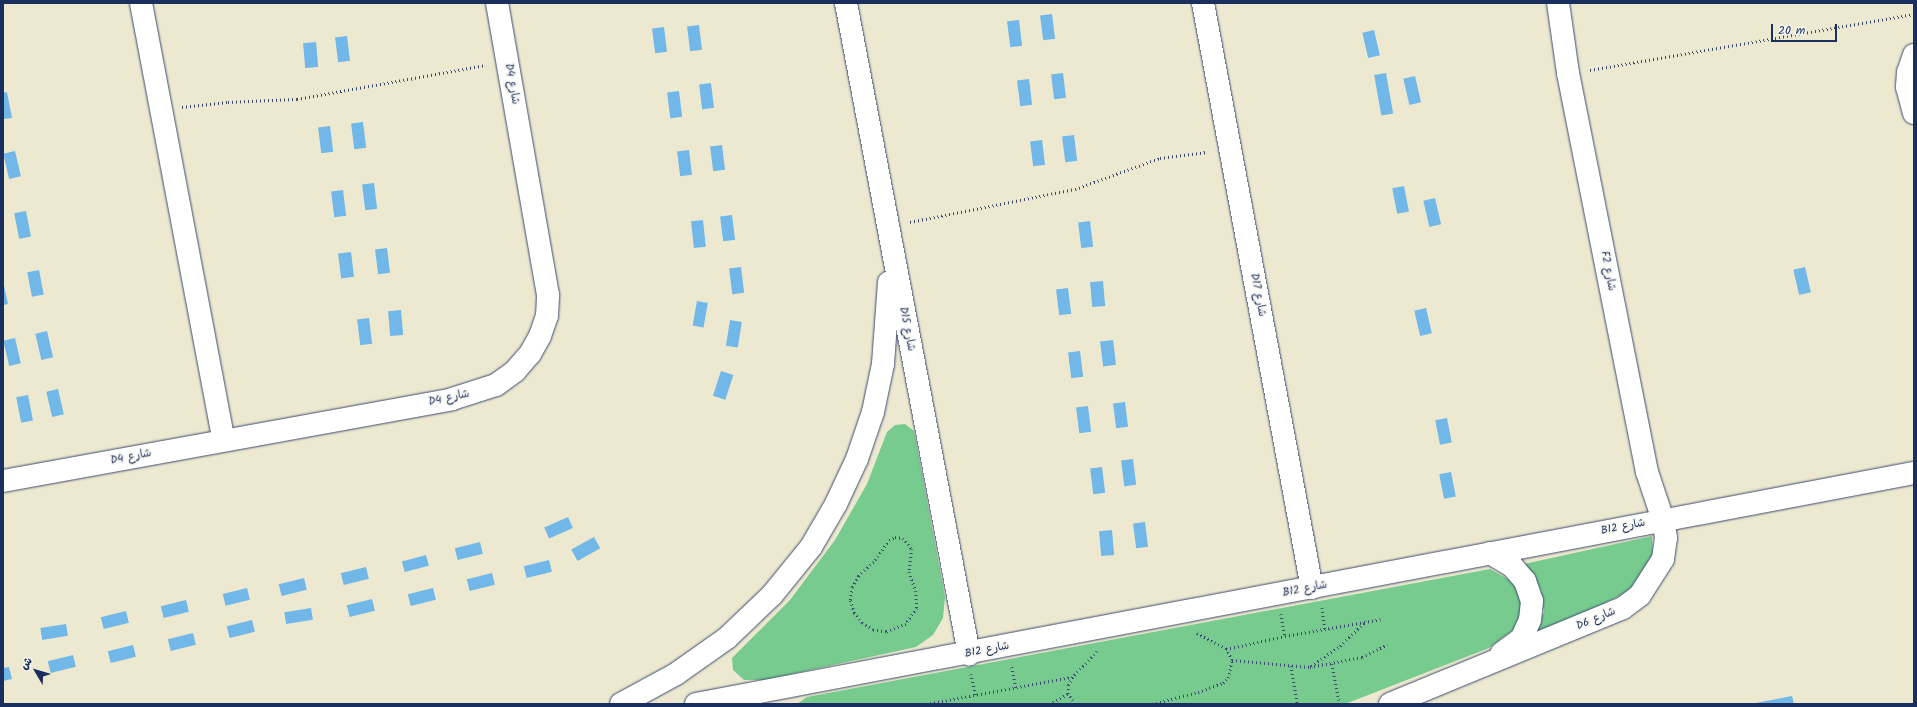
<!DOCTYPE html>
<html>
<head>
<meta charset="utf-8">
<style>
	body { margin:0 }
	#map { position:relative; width:1917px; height:707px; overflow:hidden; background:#ede8d0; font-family:Kalam,"Playpen Sans Arabic",sans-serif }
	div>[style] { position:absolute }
	.green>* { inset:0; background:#77cb8e }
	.water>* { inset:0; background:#71b8e9; transform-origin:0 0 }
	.path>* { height:2.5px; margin-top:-1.25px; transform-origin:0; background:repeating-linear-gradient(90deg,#3a4b6f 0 1px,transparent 0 4px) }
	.roads { filter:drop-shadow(0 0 1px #3a4b6f) drop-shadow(0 0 1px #3a4b6f) }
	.street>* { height:22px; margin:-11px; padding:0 11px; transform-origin:11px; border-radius:11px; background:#fff }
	span { translate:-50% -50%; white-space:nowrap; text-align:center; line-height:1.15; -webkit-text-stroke:3.5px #f6f6f2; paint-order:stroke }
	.street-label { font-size:11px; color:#1b2f5e }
	.frame { position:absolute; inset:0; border:4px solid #1b2f5e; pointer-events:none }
	.north { position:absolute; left:16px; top:651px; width:40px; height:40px; -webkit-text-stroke:3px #f6f6f2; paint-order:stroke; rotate:308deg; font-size:11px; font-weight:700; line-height:16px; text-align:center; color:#1b2f5e }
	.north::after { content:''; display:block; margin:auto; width:14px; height:18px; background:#1b2f5e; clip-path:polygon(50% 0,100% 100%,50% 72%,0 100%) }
	.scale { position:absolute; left:1771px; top:24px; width:66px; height:18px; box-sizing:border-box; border:2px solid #1b2f5e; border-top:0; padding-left:5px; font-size:12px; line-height:14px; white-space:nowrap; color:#1b2f5e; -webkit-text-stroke:3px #f6f6f2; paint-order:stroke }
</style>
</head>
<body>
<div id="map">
	<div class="green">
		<i style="clip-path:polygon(905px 424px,914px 431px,945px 597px,943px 618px,933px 635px,916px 647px,764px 680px,744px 680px,733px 670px,732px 658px,790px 600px,835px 540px,867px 484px,887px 432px,895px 425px)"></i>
		<i style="clip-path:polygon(1652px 536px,1653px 559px,1635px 588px,1531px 640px,1544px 612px,1540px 588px,1524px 564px)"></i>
		<i style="clip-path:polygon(1490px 569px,1515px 583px,1523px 605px,1518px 626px,1489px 648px,1345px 704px,797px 704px,807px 697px)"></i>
	</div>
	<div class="water">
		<i style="left:1052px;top:14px;width:25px;height:12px;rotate:83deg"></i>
		<i style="left:1019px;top:20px;width:26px;height:12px;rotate:83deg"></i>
		<i style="left:699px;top:25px;width:25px;height:12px;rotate:83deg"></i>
		<i style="left:664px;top:27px;width:25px;height:12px;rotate:83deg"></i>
		<i style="left:1374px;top:30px;width:26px;height:12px;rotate:77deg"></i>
		<i style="left:347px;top:36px;width:25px;height:12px;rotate:83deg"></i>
		<i style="left:316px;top:42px;width:25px;height:13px;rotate:85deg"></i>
		<i style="left:1063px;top:73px;width:25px;height:12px;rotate:83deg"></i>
		<i style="left:1386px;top:73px;width:41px;height:12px;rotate:80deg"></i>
		<i style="left:1415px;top:76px;width:27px;height:12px;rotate:77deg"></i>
		<i style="left:1029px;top:79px;width:26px;height:12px;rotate:83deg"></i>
		<i style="left:711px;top:83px;width:25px;height:12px;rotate:83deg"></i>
		<i style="left:679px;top:91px;width:26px;height:12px;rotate:83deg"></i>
		<i style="clip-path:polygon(7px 92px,12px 118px,3px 119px,3px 93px)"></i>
		<i style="left:363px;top:122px;width:26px;height:12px;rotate:83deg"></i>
		<i style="left:330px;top:126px;width:26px;height:12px;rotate:83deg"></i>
		<i style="left:1074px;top:135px;width:26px;height:12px;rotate:83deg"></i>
		<i style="left:1042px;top:140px;width:25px;height:12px;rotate:83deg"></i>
		<i style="left:722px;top:145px;width:25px;height:12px;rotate:83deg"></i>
		<i style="left:689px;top:150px;width:25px;height:12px;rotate:83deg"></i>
		<i style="left:15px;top:151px;width:26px;height:12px;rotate:77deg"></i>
		<i style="left:374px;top:183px;width:26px;height:12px;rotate:83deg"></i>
		<i style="left:1404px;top:186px;width:26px;height:12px;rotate:79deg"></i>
		<i style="left:343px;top:190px;width:26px;height:12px;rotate:83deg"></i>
		<i style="left:1435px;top:198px;width:27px;height:12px;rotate:77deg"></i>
		<i style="left:26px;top:211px;width:26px;height:12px;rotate:79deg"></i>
		<i style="left:732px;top:215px;width:25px;height:12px;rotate:83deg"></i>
		<i style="left:703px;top:220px;width:27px;height:12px;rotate:84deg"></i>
		<i style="left:1090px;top:221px;width:26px;height:12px;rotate:83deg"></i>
		<i style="left:387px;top:248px;width:25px;height:12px;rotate:83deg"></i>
		<i style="left:351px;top:252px;width:25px;height:13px;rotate:83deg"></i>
		<i style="left:741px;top:267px;width:26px;height:12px;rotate:83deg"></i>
		<i style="left:1805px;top:267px;width:26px;height:12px;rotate:77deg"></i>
		<i style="left:39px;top:270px;width:25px;height:12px;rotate:79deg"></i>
		<i style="clip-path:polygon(3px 281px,8px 304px,3px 305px)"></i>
		<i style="left:1103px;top:281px;width:25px;height:13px;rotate:85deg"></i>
		<i style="left:1068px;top:288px;width:26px;height:12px;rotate:83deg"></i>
		<i style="left:697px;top:301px;width:11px;height:25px;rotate:10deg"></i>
		<i style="left:1426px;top:308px;width:26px;height:12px;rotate:77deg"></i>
		<i style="left:401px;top:310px;width:25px;height:13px;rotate:85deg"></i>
		<i style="left:369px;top:318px;width:26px;height:12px;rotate:83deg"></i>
		<i style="left:730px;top:320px;width:12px;height:26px;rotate:9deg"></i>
		<i style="left:47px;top:331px;width:27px;height:12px;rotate:77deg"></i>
		<i style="left:15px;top:338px;width:26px;height:12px;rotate:77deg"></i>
		<i style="left:1113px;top:340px;width:25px;height:13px;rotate:83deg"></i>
		<i style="left:1080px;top:351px;width:26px;height:12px;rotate:83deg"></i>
		<i style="left:721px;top:371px;width:13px;height:26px;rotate:18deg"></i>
		<i style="left:58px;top:389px;width:26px;height:12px;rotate:77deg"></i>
		<i style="left:28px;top:395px;width:26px;height:12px;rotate:79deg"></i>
		<i style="left:1125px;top:402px;width:25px;height:12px;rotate:83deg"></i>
		<i style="left:1088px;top:406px;width:26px;height:12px;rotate:83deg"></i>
		<i style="left:1447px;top:418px;width:25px;height:12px;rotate:79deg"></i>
		<i style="left:1133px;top:459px;width:26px;height:12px;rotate:83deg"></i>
		<i style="left:1102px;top:467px;width:26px;height:12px;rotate:83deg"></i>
		<i style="left:1451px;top:472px;width:25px;height:12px;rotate:79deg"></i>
		<i style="left:568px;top:517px;width:12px;height:26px;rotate:66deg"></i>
		<i style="left:1145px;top:522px;width:25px;height:12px;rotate:83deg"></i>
		<i style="left:1112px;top:530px;width:25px;height:13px;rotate:85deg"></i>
		<i style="left:594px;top:537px;width:13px;height:26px;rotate:61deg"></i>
		<i style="left:480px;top:542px;width:12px;height:26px;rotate:76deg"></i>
		<i style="left:426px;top:555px;width:11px;height:25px;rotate:75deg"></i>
		<i style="left:549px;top:560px;width:12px;height:26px;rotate:76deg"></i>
		<i style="left:366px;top:567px;width:12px;height:26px;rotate:76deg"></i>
		<i style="left:492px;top:573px;width:12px;height:26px;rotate:76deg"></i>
		<i style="left:304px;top:578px;width:12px;height:26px;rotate:76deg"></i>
		<i style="left:247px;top:588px;width:12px;height:25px;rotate:76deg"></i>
		<i style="left:433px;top:588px;width:12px;height:26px;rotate:76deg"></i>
		<i style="left:372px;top:599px;width:12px;height:26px;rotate:76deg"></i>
		<i style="left:186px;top:600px;width:12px;height:26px;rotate:76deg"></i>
		<i style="left:311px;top:608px;width:12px;height:27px;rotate:81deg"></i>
		<i style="left:126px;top:611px;width:12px;height:26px;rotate:76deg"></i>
		<i style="left:252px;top:620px;width:12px;height:26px;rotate:76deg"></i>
		<i style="left:66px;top:624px;width:12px;height:26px;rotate:81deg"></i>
		<i style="left:193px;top:633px;width:12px;height:26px;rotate:76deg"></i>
		<i style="left:133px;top:645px;width:12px;height:26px;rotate:76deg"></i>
		<i style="left:73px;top:655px;width:12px;height:26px;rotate:76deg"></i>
		<i style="clip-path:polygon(9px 667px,12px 679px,3px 681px,3px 668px)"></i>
		<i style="clip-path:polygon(1792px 696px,1794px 704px,1751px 704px)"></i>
	</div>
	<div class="path">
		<i style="left:1590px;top:70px;width:329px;rotate:-9.8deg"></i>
		<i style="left:182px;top:107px;width:46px;rotate:-6.2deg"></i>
		<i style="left:228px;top:102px;width:69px;rotate:-2.5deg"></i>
		<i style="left:297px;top:99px;width:192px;rotate:-10.2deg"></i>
		<i style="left:910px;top:222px;width:168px;rotate:-11.3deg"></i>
		<i style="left:1075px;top:189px;width:90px;rotate:-20deg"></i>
		<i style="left:1160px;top:158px;width:48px;rotate:-7.1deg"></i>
		<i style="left:895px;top:537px;width:8px;rotate:7deg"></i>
		<i style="left:903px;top:538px;width:14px;rotate:51deg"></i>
		<i style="left:912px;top:549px;width:23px;rotate:97deg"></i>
		<i style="left:909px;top:572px;width:20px;rotate:70deg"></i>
		<i style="left:916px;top:591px;width:17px;rotate:87deg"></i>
		<i style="left:917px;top:608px;width:19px;rotate:125deg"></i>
		<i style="left:906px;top:624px;width:22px;rotate:158deg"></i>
		<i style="left:886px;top:632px;width:13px;rotate:-171deg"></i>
		<i style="left:873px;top:630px;width:13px;rotate:-148deg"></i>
		<i style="left:862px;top:623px;width:13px;rotate:-129deg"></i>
		<i style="left:854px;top:613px;width:14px;rotate:-107deg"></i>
		<i style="left:850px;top:600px;width:13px;rotate:-81deg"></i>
		<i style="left:852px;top:587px;width:13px;rotate:-61deg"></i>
		<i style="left:858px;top:576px;width:23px;rotate:-43deg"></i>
		<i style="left:875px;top:560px;width:24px;rotate:-55deg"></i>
		<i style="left:889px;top:540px;width:7px;rotate:-27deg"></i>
		<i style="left:1322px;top:608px;width:21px;rotate:82deg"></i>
		<i style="left:1281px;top:614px;width:22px;rotate:80deg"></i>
		<i style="left:1226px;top:649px;width:60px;rotate:-12.4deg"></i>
		<i style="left:1285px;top:636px;width:97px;rotate:-10deg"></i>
		<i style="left:1232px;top:660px;width:78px;rotate:5.1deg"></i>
		<i style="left:1310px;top:667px;width:53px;rotate:-10.9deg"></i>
		<i style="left:1362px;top:657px;width:28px;rotate:-26deg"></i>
		<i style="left:1332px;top:664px;width:37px;rotate:79deg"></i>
		<i style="left:1291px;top:666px;width:39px;rotate:80deg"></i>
		<i style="left:1311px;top:666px;width:35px;rotate:-35deg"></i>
		<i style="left:1340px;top:646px;width:36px;rotate:-44deg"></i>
		<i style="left:1012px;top:667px;width:21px;rotate:79deg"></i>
		<i style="left:971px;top:674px;width:22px;rotate:77deg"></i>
		<i style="left:926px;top:704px;width:148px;rotate:-10.5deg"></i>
		<i style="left:1049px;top:704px;width:21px;rotate:-28deg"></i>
		<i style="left:1075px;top:704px;width:12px;rotate:-125deg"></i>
		<i style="left:1068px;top:694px;width:9px;rotate:-90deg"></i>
		<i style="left:1068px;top:685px;width:12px;rotate:-59deg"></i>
		<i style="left:1074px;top:675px;width:33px;rotate:-46deg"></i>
		<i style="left:1152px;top:704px;width:48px;rotate:-14.6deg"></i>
		<i style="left:1198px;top:692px;width:27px;rotate:-20deg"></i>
		<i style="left:1223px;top:683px;width:7px;rotate:-45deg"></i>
		<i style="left:1228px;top:678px;width:18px;rotate:-77deg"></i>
		<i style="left:1232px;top:660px;width:13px;rotate:-119deg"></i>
		<i style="left:1226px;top:649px;width:34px;rotate:-152deg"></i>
	</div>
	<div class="roads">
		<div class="street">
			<i style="left:141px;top:3px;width:444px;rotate:79.3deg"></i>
			<i style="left:846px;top:3px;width:663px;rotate:79.3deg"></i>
			<i style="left:1203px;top:3px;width:595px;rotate:79.45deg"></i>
			<i style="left:1914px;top:55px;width:18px;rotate:109deg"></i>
			<i style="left:1908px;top:72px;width:15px;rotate:94deg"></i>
			<i style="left:1907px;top:87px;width:27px;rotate:75deg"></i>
			<i style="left:3px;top:481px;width:456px;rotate:-10.3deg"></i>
			<i style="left:452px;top:399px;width:46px;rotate:-17.7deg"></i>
			<i style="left:496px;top:385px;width:24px;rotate:-36deg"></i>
			<i style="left:515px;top:371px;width:23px;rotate:-49deg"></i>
			<i style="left:530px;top:354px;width:21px;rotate:-61deg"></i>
			<i style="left:540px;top:336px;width:21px;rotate:-71deg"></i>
			<i style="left:547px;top:316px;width:21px;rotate:-87deg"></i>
			<i style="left:548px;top:295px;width:296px;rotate:-99.9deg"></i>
			<i style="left:1490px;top:553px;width:26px;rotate:31deg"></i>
			<i style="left:1512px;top:566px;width:20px;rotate:49deg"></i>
			<i style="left:1525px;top:581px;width:21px;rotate:71deg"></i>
			<i style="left:1532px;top:601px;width:19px;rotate:96deg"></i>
			<i style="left:1530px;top:620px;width:21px;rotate:115deg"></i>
			<i style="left:1521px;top:639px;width:24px;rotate:144deg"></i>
			<i style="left:621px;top:704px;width:63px;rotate:-28.6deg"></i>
			<i style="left:676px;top:674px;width:62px;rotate:-35.2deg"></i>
			<i style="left:727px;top:638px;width:62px;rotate:-43.7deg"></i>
			<i style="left:772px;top:595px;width:62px;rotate:-50.9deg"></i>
			<i style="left:811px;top:547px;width:50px;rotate:-59.8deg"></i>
			<i style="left:836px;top:504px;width:50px;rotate:-65deg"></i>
			<i style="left:857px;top:459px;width:50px;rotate:-71.2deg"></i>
			<i style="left:873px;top:412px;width:49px;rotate:-78.2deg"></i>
			<i style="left:883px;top:364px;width:82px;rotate:-85.8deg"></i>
			<i style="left:696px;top:704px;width:1240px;rotate:-10.74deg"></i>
			<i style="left:1390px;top:704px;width:252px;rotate:-22.4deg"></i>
			<i style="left:1623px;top:608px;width:21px;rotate:-37deg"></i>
			<i style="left:1640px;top:595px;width:43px;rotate:-57.4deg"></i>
			<i style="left:1663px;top:559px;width:21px;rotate:-82deg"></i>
			<i style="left:1666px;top:538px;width:18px;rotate:-99deg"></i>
			<i style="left:1663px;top:520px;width:51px;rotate:-108.4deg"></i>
			<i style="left:1647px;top:472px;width:407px;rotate:-101.2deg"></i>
			<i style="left:1568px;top:73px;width:71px;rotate:-98.1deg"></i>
		</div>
	</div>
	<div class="street-label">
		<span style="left:512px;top:84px;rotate:80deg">D4 شارع</span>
		<span style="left:1608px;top:271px;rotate:79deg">F2 شارع</span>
		<span style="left:1258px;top:295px;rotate:79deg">D17 شارع</span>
		<span style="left:907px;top:329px;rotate:79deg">D15 شارع</span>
		<span style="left:449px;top:398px;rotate:-12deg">D4 شارع</span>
		<span style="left:131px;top:457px;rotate:-11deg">D4 شارع</span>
		<span style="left:1623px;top:527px;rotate:-11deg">B12 شارع</span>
		<span style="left:1305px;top:589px;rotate:-11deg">B12 شارع</span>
		<span style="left:1596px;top:619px;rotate:-23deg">D6 شارع</span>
		<span style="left:987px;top:650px;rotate:-11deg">B12 شارع</span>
	</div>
	<div class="frame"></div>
	<div class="north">ش</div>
	<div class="scale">20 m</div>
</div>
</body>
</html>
